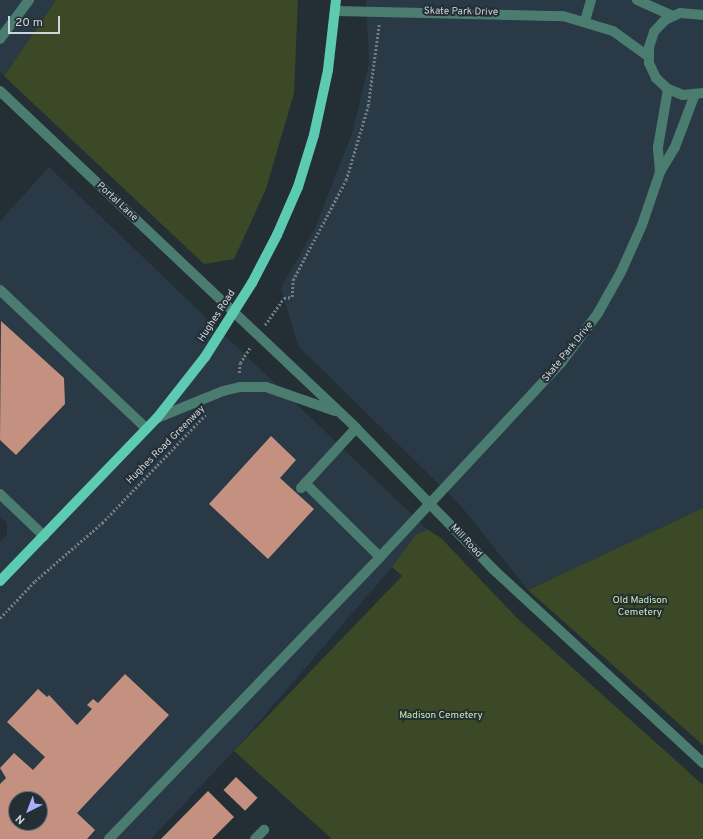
<!DOCTYPE html>
<html>
<head>
<meta charset="utf-8">
<style>
	body { margin:0 }
	#map { position:relative; width:703px; height:839px; overflow:hidden; background:#232e35; font-family:Overpass,sans-serif }
	div>[style] { position:absolute }
	.built>* { inset:0; background:#293945 }
	.green>* { inset:0; background:#3b4927 }
	.building>* { inset:0; background:#c49080; transform-origin:0 0 }
	.path>* { height:2.5px; margin-top:-1.25px; transform-origin:0; background:repeating-linear-gradient(90deg,#737c82 0 2px,transparent 0 4px) }
	.minor>* { height:10px; margin:-5px; padding:0 5px; transform-origin:5px; border-radius:5px; background:#4a7c6f }
	.major>* { height:10px; margin:-5px; padding:0 5px; transform-origin:5px; border-radius:5px; background:#5dcbb2 }
	span { translate:-50% -50%; white-space:nowrap; text-align:center; line-height:1.15; -webkit-text-stroke:4px #232e35; paint-order:stroke }
	.street-label { font-size:10px; color:#ced5da }
	.park-label { font-size:10px; color:#ceeca6 }
	.north { position:absolute; left:8px; top:791px; width:40px; height:40px; box-sizing:border-box; background:#232e35; border:1px solid #677177; border-radius:50%; rotate:222deg; font-size:11px; font-weight:700; line-height:16px; text-align:center; color:#ced5da }
	.north::after { content:''; display:block; margin:auto; width:14px; height:18px; background:#aaaffb; clip-path:polygon(50% 0,100% 100%,50% 72%,0 100%) }
	.scale { position:absolute; left:8px; top:16px; width:52px; height:18px; box-sizing:border-box; border:2px solid #ced5da; border-top:0; padding-left:5px; font-size:12px; line-height:14px; white-space:nowrap; color:#ced5da; -webkit-text-stroke:3px #232e35; paint-order:stroke }
</style>
</head>
<body>
<div id="map">
	<div class="built">
		<i style="clip-path:polygon(0 0,56px 0,4px 76px,0 72px)"></i>
		<i style="clip-path:polygon(366px 0,703px 0,703px 508px,528px 590px,461px 506px,298px 346px,281px 288px,315px 228px,352px 134px,369px 63px)"></i>
		<i style="clip-path:polygon(evenodd,49px 167px,428px 530px,416px 534px,392px 567px,234px 751px,151px 839px,0 839px,0 542px,7px 535px,7px 523px,0 516px,0 221px,49px 167px,16px 799px,40px 799px,40px 823px,16px 823px,16px 799px)"></i>
	</div>
	<div class="green">
		<i style="clip-path:polygon(56px 0,298px 0,294px 93px,266px 189px,234px 259px,204px 264px,4px 76px)"></i>
		<i style="clip-path:polygon(703px 508px,703px 745px,528px 590px)"></i>
		<i style="clip-path:polygon(428px 530px,441px 538px,517px 618px,703px 785px,703px 839px,332px 839px,234px 751px,402px 576px,392px 567px,416px 534px)"></i>
	</div>
	<div class="building">
		<i style="clip-path:polygon(1px 321px,64px 378px,65px 404px,16px 455px,0 440px)"></i>
		<i style="clip-path:polygon(271px 436px,296px 460px,280px 478px,314px 509px,268px 559px,209px 504px)"></i>
		<i style="clip-path:polygon(evenodd,125px 674px,169px 715px,77px 813px,95px 830px,87px 839px,0 839px,0 784px,6px 778px,0 768px,14px 753px,33px 770px,45px 757px,7px 722px,38px 689px,47px 697px,49px 695px,77px 725px,92px 709px,87px 705px,93px 699px,98px 703px,125px 674px,16px 799px,40px 799px,40px 823px,16px 823px,16px 799px)"></i>
		<i style="left:236px;top:777px;width:30px;height:18px;rotate:44deg"></i>
		<i style="clip-path:polygon(208px 791px,234px 817px,212px 839px,161px 839px)"></i>
	</div>
	<div class="path">
		<i style="left:265px;top:325px;width:33px;rotate:-55deg"></i>
		<i style="left:284px;top:298px;width:8px;rotate:-7deg"></i>
		<i style="left:292px;top:297px;width:17px;rotate:-87deg"></i>
		<i style="left:293px;top:280px;width:113px;rotate:-62.1deg"></i>
		<i style="left:346px;top:180px;width:77px;rotate:-73.4deg"></i>
		<i style="left:368px;top:106px;width:82px;rotate:-82.3deg"></i>
		<i style="left:239px;top:373px;width:10px;rotate:-84deg"></i>
		<i style="left:240px;top:363px;width:20px;rotate:-57deg"></i>
		<i style="left:0;top:618px;width:51px;rotate:-46.6deg"></i>
		<i style="left:35px;top:581px;width:89px;rotate:-40.9deg"></i>
		<i style="left:102px;top:523px;width:152px;rotate:-46.3deg"></i>
	</div>
	<div class="minor">
		<i style="left:637px;top:0;width:39px;rotate:24deg"></i>
		<i style="left:336px;top:11px;width:227px;rotate:1.3deg"></i>
		<i style="left:563px;top:16px;width:52px;rotate:16.7deg"></i>
		<i style="left:613px;top:31px;width:44px;rotate:35.8deg"></i>
		<i style="left:703px;top:15px;width:23px;rotate:-175deg"></i>
		<i style="left:680px;top:13px;width:17px;rotate:155deg"></i>
		<i style="left:665px;top:20px;width:16px;rotate:133deg"></i>
		<i style="left:654px;top:32px;width:16px;rotate:108deg"></i>
		<i style="left:649px;top:47px;width:16px;rotate:90deg"></i>
		<i style="left:649px;top:63px;width:17px;rotate:65deg"></i>
		<i style="left:656px;top:78px;width:16px;rotate:43deg"></i>
		<i style="left:668px;top:89px;width:16px;rotate:22deg"></i>
		<i style="left:683px;top:95px;width:20px;rotate:-6deg"></i>
		<i style="left:585px;top:21px;width:22px;rotate:-74deg"></i>
		<i style="left:0;top:39px;width:49px;rotate:-53.4deg"></i>
		<i style="left:0;top:91px;width:490px;rotate:43.4deg"></i>
		<i style="left:356px;top:428px;width:197px;rotate:45.8deg"></i>
		<i style="left:493px;top:569px;width:286px;rotate:42.7deg"></i>
		<i style="left:660px;top:172px;width:25px;rotate:-95deg"></i>
		<i style="left:658px;top:147px;width:59px;rotate:-80.2deg"></i>
		<i style="left:0;top:290px;width:201px;rotate:43.4deg"></i>
		<i style="left:157px;top:418px;width:71px;rotate:-22.2deg"></i>
		<i style="left:223px;top:391px;width:17px;rotate:-13deg"></i>
		<i style="left:240px;top:387px;width:26px"></i>
		<i style="left:266px;top:387px;width:73px;rotate:19.2deg"></i>
		<i style="left:305px;top:483px;width:105px;rotate:44.6deg"></i>
		<i style="left:301px;top:488px;width:81px;rotate:-47.5deg"></i>
		<i style="left:0;top:494px;width:61px;rotate:43.7deg"></i>
		<i style="left:109px;top:839px;width:391px;rotate:-46.1deg"></i>
		<i style="left:380px;top:557px;width:265px;rotate:-47deg"></i>
		<i style="left:561px;top:363px;width:62px;rotate:-53.5deg"></i>
		<i style="left:598px;top:313px;width:47px;rotate:-60.7deg"></i>
		<i style="left:621px;top:272px;width:51px;rotate:-65.9deg"></i>
		<i style="left:642px;top:225px;width:56px;rotate:-71.2deg"></i>
		<i style="left:660px;top:172px;width:29px;rotate:-59deg"></i>
		<i style="left:675px;top:147px;width:57px;rotate:-69.3deg"></i>
		<i style="left:255px;top:839px;width:13px;rotate:-45deg"></i>
	</div>
	<div class="major">
		<i style="left:0;top:581px;width:226px;rotate:-46.1deg"></i>
		<i style="left:157px;top:418px;width:78px;rotate:-51.8deg"></i>
		<i style="left:205px;top:357px;width:88px;rotate:-57.6deg"></i>
		<i style="left:252px;top:283px;width:54px;rotate:-62.5deg"></i>
		<i style="left:277px;top:235px;width:52px;rotate:-66.4deg"></i>
		<i style="left:298px;top:187px;width:54px;rotate:-72.9deg"></i>
		<i style="left:314px;top:135px;width:66px;rotate:-77.8deg"></i>
		<i style="left:328px;top:70px;width:70px;rotate:-83.5deg"></i>
	</div>
	<div class="street-label">
		<span style="left:461px;top:12px;rotate:1deg">Skate Park Drive</span>
		<span style="left:117px;top:202px;rotate:43deg">Portal Lane</span>
		<span style="left:217px;top:316px;rotate:-57deg">Hughes Road</span>
		<span style="left:568px;top:352px;rotate:-51deg">Skate Park Drive</span>
		<span style="left:166px;top:445px;rotate:-45deg">Hughes Road Greenway</span>
		<span style="left:466px;top:541px;rotate:47deg">Mill Road</span>
	</div>
	<div class="park-label">
		<span style="left:640px;top:606px">Old Madison<br>Cemetery</span>
		<span style="left:441px;top:716px">Madison Cemetery</span>
	</div>
	<div class="north">N</div>
	<div class="scale">20 m</div>
</div>
</body>
</html>
